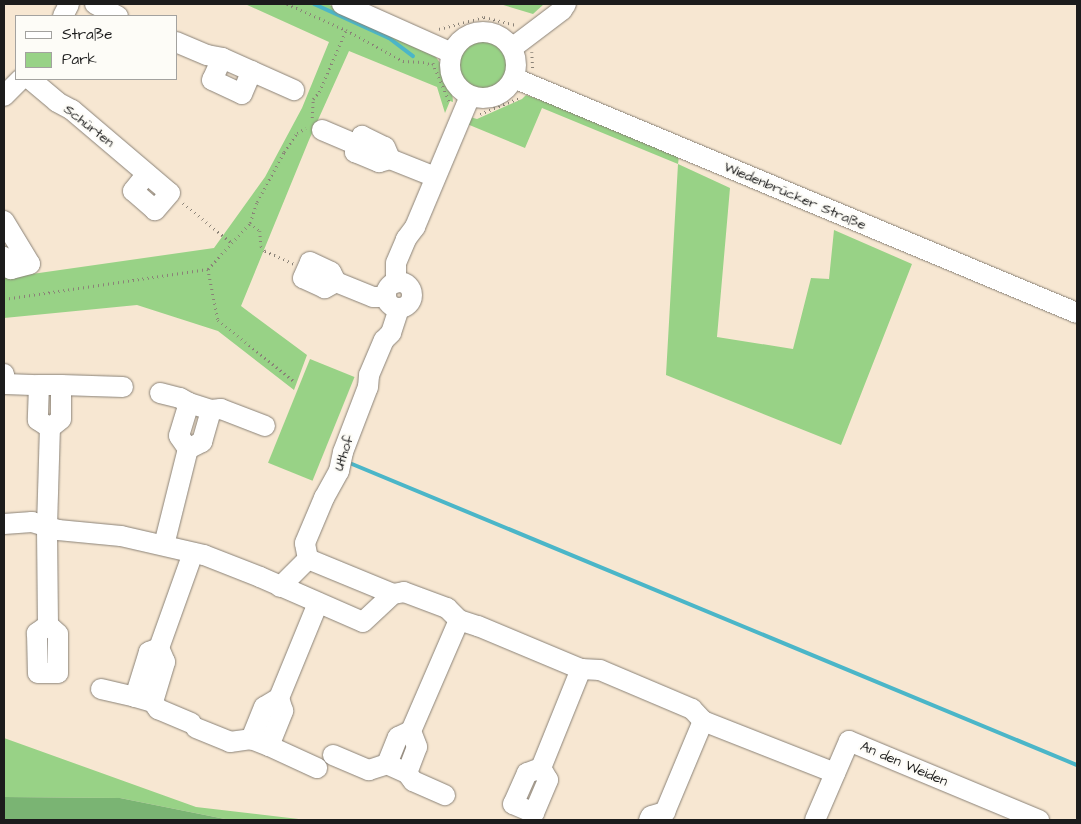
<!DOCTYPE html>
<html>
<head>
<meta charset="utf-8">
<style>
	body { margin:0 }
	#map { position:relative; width:1081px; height:824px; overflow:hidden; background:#f7e7d2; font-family:"Architects Daughter",sans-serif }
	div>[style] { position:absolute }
	.green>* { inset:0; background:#98d286; transform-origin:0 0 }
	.round { border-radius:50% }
	.forest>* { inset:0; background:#7ab473 }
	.stream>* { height:4px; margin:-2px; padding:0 2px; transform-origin:2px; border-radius:2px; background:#4bb6c8 }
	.path>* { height:2.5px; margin-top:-1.25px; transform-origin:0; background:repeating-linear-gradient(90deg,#8a8277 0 1px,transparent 0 5px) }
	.roads { filter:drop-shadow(0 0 1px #8a8277) drop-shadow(0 0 1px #8a8277) }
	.minor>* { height:20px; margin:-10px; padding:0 10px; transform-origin:10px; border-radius:10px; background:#fff }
	.minor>.ring { margin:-10px; padding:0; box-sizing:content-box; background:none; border:20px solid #fff; border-radius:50% }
	span { translate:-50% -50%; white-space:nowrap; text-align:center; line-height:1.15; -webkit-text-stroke:4.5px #fdfcf7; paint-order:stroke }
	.street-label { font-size:14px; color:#1c1c1c }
	.frame { position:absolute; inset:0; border:5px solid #1c1c1c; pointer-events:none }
	.legend { position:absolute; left:15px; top:15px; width:162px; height:65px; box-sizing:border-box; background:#fdfcf7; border:1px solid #a3a29f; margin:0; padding:6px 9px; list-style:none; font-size:15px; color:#1c1c1c }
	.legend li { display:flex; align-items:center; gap:10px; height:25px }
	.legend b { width:25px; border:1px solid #a3a29f }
</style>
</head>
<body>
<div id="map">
	<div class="green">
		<i style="clip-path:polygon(245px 4px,327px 4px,375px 24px,435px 56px,441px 64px,445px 80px,452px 91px,453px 102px,450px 101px,445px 113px,437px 87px,349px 51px,309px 140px,241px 306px,307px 355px,294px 390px,218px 331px,137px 305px,4px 318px,4px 278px,214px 248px,265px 177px,302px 108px,329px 42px)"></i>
		<i style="clip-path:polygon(500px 4px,544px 4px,533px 14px)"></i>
		<i class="round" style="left:457px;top:39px;width:52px;height:52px"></i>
		<i style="clip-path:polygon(526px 95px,564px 108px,679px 156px,678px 164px,542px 108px,525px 148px,467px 124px,470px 117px,477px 119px,522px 99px)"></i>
		<i style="clip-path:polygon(678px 164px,730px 188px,717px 337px,793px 349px,811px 278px,829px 279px,834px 230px,912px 264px,841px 445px,666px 375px)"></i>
		<i style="left:310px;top:359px;width:48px;height:112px;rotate:22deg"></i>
		<i style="clip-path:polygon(4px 738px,196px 807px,307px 820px,230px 820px,120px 798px,4px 797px)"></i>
	</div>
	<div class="forest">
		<i style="clip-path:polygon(4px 797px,120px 798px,230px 820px,4px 820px)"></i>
	</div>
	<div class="stream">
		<i style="left:314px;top:4px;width:82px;rotate:24.4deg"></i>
		<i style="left:389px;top:38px;width:30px;rotate:37deg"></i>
		<i style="left:352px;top:464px;width:785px;rotate:22.55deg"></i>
	</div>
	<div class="path">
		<i style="left:287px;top:4px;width:64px;rotate:23.8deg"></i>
		<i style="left:346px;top:30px;width:65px;rotate:28.5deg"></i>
		<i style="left:403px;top:61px;width:20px;rotate:3deg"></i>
		<i style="left:423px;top:62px;width:10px;rotate:17deg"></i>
		<i style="left:439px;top:29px;width:47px;rotate:-14.9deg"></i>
		<i style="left:484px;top:17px;width:33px;rotate:14deg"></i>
		<i style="left:532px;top:52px;width:17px;rotate:87deg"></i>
		<i style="left:433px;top:63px;width:43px;rotate:67deg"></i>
		<i style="left:480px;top:114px;width:42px;rotate:-22.3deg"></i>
		<i style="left:312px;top:118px;width:19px;rotate:-87deg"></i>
		<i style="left:313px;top:99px;width:9px;rotate:-49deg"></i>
		<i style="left:319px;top:92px;width:68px;rotate:-66.5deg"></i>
		<i style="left:183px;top:203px;width:63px;rotate:39.2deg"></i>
		<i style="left:250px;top:223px;width:13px;rotate:39deg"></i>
		<i style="left:260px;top:231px;width:15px;rotate:86deg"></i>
		<i style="left:261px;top:246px;width:6px;rotate:51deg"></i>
		<i style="left:265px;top:251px;width:32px;rotate:24deg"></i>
		<i style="left:208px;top:269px;width:52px;rotate:78.9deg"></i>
		<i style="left:218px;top:320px;width:97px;rotate:38.8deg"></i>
		<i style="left:4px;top:299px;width:206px;rotate:-8.4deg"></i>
		<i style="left:208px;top:269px;width:62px;rotate:-47.6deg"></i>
		<i style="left:250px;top:223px;width:22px;rotate:-72deg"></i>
		<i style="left:257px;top:202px;width:57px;rotate:-61.6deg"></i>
		<i style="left:284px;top:152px;width:23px;rotate:-56deg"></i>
		<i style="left:297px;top:133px;width:10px;rotate:-29deg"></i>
	</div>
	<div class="roads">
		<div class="minor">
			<i style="left:95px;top:4px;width:26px;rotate:28deg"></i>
			<i style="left:342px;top:4px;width:120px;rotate:24deg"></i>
			<i style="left:63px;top:16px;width:13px;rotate:-63deg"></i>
			<i class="ring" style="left:450px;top:32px;width:46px;height:46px"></i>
			<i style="left:176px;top:42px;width:34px;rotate:23deg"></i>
			<i style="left:207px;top:55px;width:15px;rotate:11deg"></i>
			<i style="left:222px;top:58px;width:79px;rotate:24deg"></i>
			<i style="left:512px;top:48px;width:63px;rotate:-37.2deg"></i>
			<i style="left:562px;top:10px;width:7px;rotate:-56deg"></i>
			<i style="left:222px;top:58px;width:24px;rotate:114deg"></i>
			<i style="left:212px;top:80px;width:33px;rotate:25deg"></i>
			<i style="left:242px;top:94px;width:25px;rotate:-67deg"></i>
			<i style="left:514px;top:78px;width:610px;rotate:22.66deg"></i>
			<i style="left:30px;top:79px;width:35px;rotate:40deg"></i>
			<i style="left:57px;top:102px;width:17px;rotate:28deg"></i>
			<i style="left:72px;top:110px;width:128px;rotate:40.3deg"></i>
			<i style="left:170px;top:193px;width:23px;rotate:131deg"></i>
			<i style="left:155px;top:210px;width:29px;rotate:-139deg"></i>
			<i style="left:133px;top:191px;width:22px;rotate:-51deg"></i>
			<i style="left:4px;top:96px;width:24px;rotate:-45deg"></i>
			<i style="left:322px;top:130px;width:39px;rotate:23deg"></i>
			<i style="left:358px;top:145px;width:10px;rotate:-66deg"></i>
			<i style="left:362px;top:136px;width:25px;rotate:26deg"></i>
			<i style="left:385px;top:147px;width:13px;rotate:67deg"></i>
			<i style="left:390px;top:159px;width:48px;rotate:21.8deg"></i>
			<i style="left:358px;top:145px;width:8px;rotate:113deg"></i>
			<i style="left:355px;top:152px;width:26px;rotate:23deg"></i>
			<i style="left:379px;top:162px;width:11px;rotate:-15deg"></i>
			<i style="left:4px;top:221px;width:50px;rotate:58.8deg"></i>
			<i style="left:30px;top:264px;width:20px;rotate:165deg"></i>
			<i style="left:11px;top:269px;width:14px;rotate:-120deg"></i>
			<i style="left:336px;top:282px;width:13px;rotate:151deg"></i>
			<i style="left:325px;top:288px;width:24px;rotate:-156deg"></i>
			<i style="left:303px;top:278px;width:17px;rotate:-66deg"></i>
			<i style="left:310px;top:262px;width:23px;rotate:25deg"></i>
			<i style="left:331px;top:272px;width:11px;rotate:63deg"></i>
			<i style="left:336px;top:282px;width:40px;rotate:22deg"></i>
			<i style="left:373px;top:297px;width:13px"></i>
			<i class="ring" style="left:386px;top:282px;width:6px;height:6px"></i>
			<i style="left:396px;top:283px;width:20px;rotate:-90deg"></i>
			<i style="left:396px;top:263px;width:26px;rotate:-67deg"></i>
			<i style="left:406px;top:239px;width:15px;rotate:-53deg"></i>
			<i style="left:415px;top:227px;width:142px;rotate:-67.2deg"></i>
			<i style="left:4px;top:374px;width:10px;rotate:84deg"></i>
			<i style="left:5px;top:384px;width:34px;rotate:2deg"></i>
			<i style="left:61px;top:385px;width:62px;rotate:1.8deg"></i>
			<i style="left:160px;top:393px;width:21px;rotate:14deg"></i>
			<i style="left:180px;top:398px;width:10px;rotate:29deg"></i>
			<i style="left:211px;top:410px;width:10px;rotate:-6deg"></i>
			<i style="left:221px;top:409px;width:47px;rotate:21.1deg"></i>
			<i style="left:4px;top:524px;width:28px;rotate:-4deg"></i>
			<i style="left:32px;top:522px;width:27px;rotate:17deg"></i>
			<i style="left:58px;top:530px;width:63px;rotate:5.4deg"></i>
			<i style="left:121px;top:536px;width:85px;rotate:12.9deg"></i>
			<i style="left:204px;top:555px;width:60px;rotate:21.4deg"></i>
			<i style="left:260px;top:577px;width:112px;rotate:23.6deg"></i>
			<i style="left:363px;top:622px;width:41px;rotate:-43deg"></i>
			<i style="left:164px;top:545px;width:99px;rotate:-76deg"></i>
			<i style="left:188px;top:449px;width:16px;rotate:-27deg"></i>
			<i style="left:202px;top:442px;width:33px;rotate:-74deg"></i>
			<i style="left:211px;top:410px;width:23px;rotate:-162deg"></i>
			<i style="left:189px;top:403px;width:34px;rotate:107deg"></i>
			<i style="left:179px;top:436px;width:16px;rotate:55deg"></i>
			<i style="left:308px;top:559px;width:92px;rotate:22.4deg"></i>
			<i style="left:393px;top:594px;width:11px;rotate:-10deg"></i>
			<i style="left:404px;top:592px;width:46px;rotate:20.4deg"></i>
			<i style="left:447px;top:608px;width:17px;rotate:45deg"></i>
			<i style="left:459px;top:620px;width:20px;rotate:18deg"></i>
			<i style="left:478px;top:626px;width:112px;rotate:22.7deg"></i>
			<i style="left:581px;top:669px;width:19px;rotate:3deg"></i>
			<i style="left:600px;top:670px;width:100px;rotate:23deg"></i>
			<i style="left:692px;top:709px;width:16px;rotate:47deg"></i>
			<i style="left:703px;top:721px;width:142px;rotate:21.5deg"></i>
			<i style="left:280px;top:587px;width:40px;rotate:-45deg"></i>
			<i style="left:308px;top:559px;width:16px;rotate:-101deg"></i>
			<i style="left:305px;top:543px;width:49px;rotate:-67.1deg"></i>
			<i style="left:324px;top:498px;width:31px;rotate:-61deg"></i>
			<i style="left:339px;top:471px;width:19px;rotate:-78deg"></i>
			<i style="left:343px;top:452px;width:70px;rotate:-69deg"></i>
			<i style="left:368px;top:387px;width:12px;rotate:-85deg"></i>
			<i style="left:369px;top:375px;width:38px;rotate:-67deg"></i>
			<i style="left:384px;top:340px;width:10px;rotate:-45deg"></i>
			<i style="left:391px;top:333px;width:26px;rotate:-72deg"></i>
			<i style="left:48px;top:625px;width:14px;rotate:144deg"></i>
			<i style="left:37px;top:633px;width:40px;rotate:88.6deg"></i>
			<i style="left:38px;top:673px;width:20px"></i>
			<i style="left:58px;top:673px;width:39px;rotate:-90deg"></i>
			<i style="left:58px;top:634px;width:13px;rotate:-138deg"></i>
			<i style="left:48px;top:625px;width:98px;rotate:-90.6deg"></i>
			<i style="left:47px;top:527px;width:99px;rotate:-88.3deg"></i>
			<i style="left:50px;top:428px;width:14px;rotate:-39deg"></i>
			<i style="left:61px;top:419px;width:34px;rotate:-90deg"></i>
			<i style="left:61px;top:385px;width:22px;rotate:180deg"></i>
			<i style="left:39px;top:385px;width:35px;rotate:92deg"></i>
			<i style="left:38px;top:420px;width:14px;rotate:34deg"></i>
			<i style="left:159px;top:648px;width:11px;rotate:158deg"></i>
			<i style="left:149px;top:652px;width:47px;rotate:107.3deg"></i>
			<i style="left:135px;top:697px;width:19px;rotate:16deg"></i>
			<i style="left:153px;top:702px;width:42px;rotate:-73.3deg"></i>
			<i style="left:165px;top:662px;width:15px;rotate:-113deg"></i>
			<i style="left:159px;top:648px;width:101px;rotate:-70.3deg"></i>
			<i style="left:101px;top:689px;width:35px;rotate:13deg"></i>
			<i style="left:279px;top:698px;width:17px;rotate:149deg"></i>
			<i style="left:264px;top:707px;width:35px;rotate:112deg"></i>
			<i style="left:251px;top:739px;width:19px;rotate:21deg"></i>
			<i style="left:269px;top:746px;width:38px;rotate:-68deg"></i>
			<i style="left:283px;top:711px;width:14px;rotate:-107deg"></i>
			<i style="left:279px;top:698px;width:103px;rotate:-67.7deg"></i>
			<i style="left:153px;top:702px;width:9px;rotate:54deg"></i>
			<i style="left:158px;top:709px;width:36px;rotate:23deg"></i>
			<i style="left:196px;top:728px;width:37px;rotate:22deg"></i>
			<i style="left:230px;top:742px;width:21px;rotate:-8deg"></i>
			<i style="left:411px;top:731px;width:17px;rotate:69deg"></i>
			<i style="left:417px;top:747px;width:28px;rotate:111deg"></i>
			<i style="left:407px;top:773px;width:22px;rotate:-156deg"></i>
			<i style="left:387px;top:764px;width:29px;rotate:-68deg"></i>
			<i style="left:398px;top:737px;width:14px;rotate:-25deg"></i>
			<i style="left:411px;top:731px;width:121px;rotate:-66.6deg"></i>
			<i style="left:269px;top:746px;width:53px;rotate:24.6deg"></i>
			<i style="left:333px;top:755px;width:39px;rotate:23deg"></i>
			<i style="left:369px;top:770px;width:19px;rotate:-18deg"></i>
			<i style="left:541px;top:768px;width:15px;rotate:160deg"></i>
			<i style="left:527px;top:773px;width:34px;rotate:114deg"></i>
			<i style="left:513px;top:804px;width:23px;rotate:23deg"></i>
			<i style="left:534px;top:813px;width:36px;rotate:-67deg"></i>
			<i style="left:548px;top:780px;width:14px;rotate:-120deg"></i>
			<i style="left:541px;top:768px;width:107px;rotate:-68deg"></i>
			<i style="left:407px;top:773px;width:10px;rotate:53deg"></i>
			<i style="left:413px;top:781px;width:35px;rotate:24deg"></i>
			<i style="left:665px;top:812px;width:99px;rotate:-67.3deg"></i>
			<i style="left:649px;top:820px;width:4px;rotate:-63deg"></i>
			<i style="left:651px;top:816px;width:15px;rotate:-16deg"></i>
			<i style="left:815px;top:820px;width:86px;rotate:-66.7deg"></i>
			<i style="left:849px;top:741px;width:206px;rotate:22.6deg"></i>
		</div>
	</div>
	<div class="street-label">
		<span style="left:89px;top:126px;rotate:38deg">Schürten</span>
		<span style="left:795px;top:196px;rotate:23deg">Wiedenbrücker Straße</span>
		<span style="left:344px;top:453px;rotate:-72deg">Uthof</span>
		<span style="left:904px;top:764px;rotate:23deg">An den Weiden</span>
	</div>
	<div class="frame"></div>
	<ul class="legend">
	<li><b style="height:6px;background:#fff"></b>Straße</li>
	<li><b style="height:14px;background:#98d286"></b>Park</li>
	</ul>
</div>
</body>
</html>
